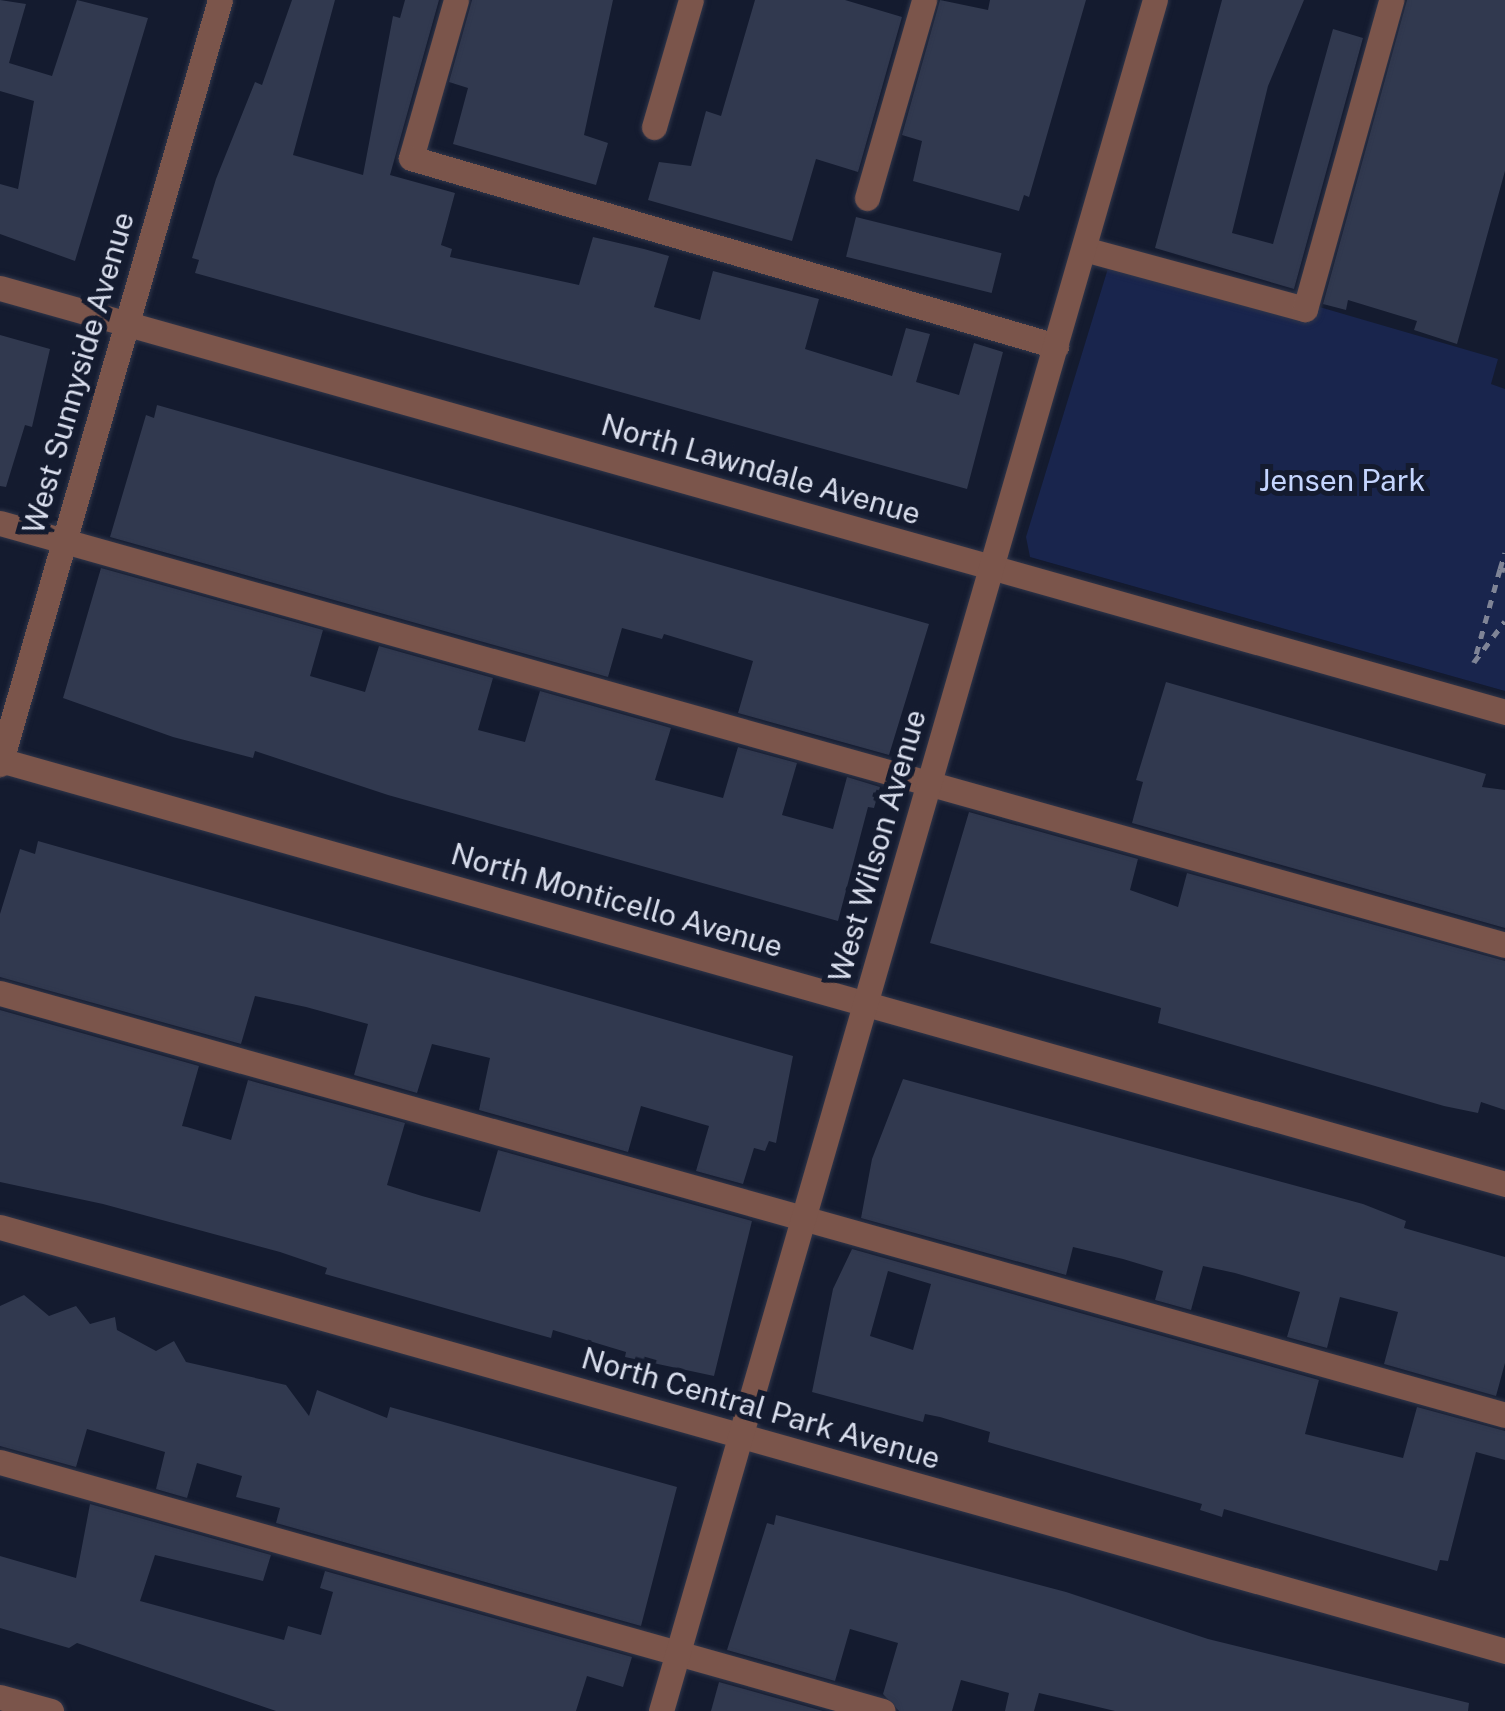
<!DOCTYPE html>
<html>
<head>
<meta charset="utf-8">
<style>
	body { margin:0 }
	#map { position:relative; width:1505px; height:1711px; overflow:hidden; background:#141b2f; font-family:"Public Sans",sans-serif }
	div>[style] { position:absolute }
	.green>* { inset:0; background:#19254d }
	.building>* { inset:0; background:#31394f; transform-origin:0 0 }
	.path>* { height:5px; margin-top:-2.5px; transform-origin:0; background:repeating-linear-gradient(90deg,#7f8496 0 8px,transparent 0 16px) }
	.roads { filter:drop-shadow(0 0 2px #30364a) drop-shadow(0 0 2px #30364a) }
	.minor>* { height:25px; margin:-12.5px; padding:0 12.5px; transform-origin:12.5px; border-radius:12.5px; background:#7b554b }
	span { translate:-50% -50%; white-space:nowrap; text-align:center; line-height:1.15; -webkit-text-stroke:10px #141b2f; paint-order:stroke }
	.street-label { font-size:30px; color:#d9deed }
	.park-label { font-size:30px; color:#c5d5fe }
</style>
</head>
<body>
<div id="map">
	<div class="green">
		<i style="clip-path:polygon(1109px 265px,1310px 322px,1316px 306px,1498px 359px,1491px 384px,1505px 389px,1505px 691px,1030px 557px,1026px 537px)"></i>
	</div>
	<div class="building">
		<i style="clip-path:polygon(0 0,26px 4px,9px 63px,52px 76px,77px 0,148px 18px,75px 261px,0 234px,0 184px,18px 189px,34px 101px,0 91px)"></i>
		<i style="clip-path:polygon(292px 0,335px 0,293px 155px,363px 175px,393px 16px,400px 18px,405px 0,439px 0,390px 175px,455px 193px,441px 245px,452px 249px,450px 257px,579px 285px,593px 237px,644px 249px,669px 256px,654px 307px,700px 320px,713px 271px,819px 299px,805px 349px,892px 376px,906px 328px,930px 334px,916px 382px,959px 395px,974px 343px,1003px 352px,967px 489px,195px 273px,199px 260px,192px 258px,216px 179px,255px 82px,262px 85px)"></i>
		<i style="clip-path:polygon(472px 0,613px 0,584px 135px,608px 143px,596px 185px,453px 144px,468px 88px,449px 82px)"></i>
		<i style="clip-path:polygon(755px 0,845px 0,902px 17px,858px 172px,816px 159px,792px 241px,648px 200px,659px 162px,691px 166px,706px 111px,721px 116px)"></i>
		<i style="clip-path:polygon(940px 0,988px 10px,990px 0,1086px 0,1029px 197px,1024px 195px,1019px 211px,913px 181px,922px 141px,902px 135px)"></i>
		<i style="clip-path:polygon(1222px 0,1304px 0,1268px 86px,1232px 233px,1273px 244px,1333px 29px,1363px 38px,1294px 289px,1155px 248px)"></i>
		<i style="clip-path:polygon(1407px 0,1505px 0,1505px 171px,1457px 344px,1414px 330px,1417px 321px,1348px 300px,1346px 310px,1323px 304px)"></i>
		<i style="left:856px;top:217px;width:150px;height:41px;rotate:14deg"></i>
		<i style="clip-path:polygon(0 335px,50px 349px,32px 427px,25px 425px,6px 487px,0 486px)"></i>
		<i style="clip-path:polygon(157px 405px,929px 624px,889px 755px,738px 713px,753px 661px,664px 634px,662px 639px,622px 628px,608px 677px,110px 537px,146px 415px,154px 418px)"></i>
		<i style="clip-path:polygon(101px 568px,323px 630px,310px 676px,365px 692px,379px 646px,493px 678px,478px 730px,525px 742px,540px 691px,671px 728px,655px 780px,723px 798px,738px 747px,797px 763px,782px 815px,833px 829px,847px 777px,880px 787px,874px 808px,868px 807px,838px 921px,388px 795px,255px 751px,253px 758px,173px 737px,63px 698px)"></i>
		<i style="clip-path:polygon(1166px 682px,1486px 774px,1482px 787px,1505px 790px,1505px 928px,1132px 823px,1143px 782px,1136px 780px)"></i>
		<i style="clip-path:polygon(969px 812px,1138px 859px,1130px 890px,1178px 907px,1187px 873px,1505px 961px,1505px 1110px,1481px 1102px,1478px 1113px,1444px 1106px,1158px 1023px,1161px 1008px,930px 943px)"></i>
		<i style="clip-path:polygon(38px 841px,793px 1056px,776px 1143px,769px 1141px,765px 1151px,754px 1148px,743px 1184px,696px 1171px,709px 1126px,641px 1106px,628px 1152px,479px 1110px,490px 1058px,432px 1044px,417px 1093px,354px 1075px,368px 1024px,306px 1007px,255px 996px,241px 1044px,0 977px,0 914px,20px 849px,35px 854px)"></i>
		<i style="clip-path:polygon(0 1010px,199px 1066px,182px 1126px,187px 1127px,231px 1140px,248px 1080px,405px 1123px,387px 1185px,422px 1196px,480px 1212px,498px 1150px,752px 1221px,714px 1376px,625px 1357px,626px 1352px,553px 1330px,551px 1338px,501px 1324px,325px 1274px,327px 1268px,280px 1252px,103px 1204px,0 1182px)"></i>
		<i style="clip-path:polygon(903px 1079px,1363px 1204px,1406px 1221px,1404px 1228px,1505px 1257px,1505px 1363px,1496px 1396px,1384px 1364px,1398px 1312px,1340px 1297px,1327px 1348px,1287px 1337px,1300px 1292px,1235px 1273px,1203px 1266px,1191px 1310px,1155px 1300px,1163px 1271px,1123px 1259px,1073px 1247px,1066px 1275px,861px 1218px,872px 1159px)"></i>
		<i style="clip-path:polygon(evenodd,852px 1249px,1319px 1380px,1305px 1434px,1403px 1458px,1417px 1407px,1505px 1431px,1505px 1460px,1476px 1452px,1448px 1561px,1440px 1560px,1437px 1571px,1224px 1509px,1222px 1517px,1200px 1510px,1202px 1504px,988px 1442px,990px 1432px,940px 1417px,925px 1414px,923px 1422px,812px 1392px,833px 1289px,852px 1249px,888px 1271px,931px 1284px,913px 1350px,870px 1336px,888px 1271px)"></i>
		<i style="clip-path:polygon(24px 1295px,49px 1316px,76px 1306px,90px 1324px,115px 1317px,117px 1330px,156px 1351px,174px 1341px,186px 1362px,286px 1385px,309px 1416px,317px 1390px,387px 1418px,390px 1407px,677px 1487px,641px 1626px,276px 1523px,280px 1508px,236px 1497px,242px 1476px,197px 1463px,187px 1498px,156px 1489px,165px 1452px,87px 1429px,76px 1467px,0 1446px,0 1306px)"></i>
		<i style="clip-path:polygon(90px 1504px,271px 1555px,263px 1581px,155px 1555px,140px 1601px,284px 1640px,288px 1626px,321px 1635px,333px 1592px,320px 1588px,325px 1571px,632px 1657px,623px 1687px,587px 1676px,576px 1711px,276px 1711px,77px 1643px,69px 1648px,0 1628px,0 1556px,76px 1578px)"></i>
		<i style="clip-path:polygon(776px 1515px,1066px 1592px,1208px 1639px,1469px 1703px,1468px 1711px,1115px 1711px,1039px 1693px,1034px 1711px,1005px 1711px,1009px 1693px,961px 1680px,952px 1711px,899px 1711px,883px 1694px,898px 1643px,850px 1629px,835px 1681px,727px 1650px,767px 1523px,774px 1525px)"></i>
		<i style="clip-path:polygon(719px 1682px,823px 1711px,711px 1711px)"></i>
	</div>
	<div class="path">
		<i style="left:1500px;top:569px;width:17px;rotate:-73deg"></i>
		<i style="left:1505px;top:570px;width:5px;rotate:-169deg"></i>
		<i style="left:1500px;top:569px;width:97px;rotate:105.6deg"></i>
		<i style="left:1474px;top:662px;width:51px;rotate:-52.9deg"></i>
	</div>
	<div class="roads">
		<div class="minor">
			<i style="left:456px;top:0;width:164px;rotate:105.9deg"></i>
			<i style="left:411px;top:158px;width:672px;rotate:16.25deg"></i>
			<i style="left:654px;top:127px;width:132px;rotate:-73.8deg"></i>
			<i style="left:867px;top:198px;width:206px;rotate:-73.9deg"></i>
			<i style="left:1084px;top:249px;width:229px;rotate:15.2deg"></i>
			<i style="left:1305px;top:309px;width:321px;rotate:-74.4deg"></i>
			<i style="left:0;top:288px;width:1564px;rotate:15.73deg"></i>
			<i style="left:0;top:523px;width:1563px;rotate:15.66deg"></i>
			<i style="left:0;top:760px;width:1564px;rotate:15.73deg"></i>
			<i style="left:0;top:764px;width:795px;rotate:-73.94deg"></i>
			<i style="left:0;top:993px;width:1563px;rotate:15.66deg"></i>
			<i style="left:0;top:1227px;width:1564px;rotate:15.73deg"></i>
			<i style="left:0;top:1462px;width:917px;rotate:15.75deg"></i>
			<i style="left:0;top:1697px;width:53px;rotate:15.4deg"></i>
			<i style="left:661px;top:1711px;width:1781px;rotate:-73.9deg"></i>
		</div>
	</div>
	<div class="street-label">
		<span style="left:78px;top:373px;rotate:-74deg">West Sunnyside Avenue</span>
		<span style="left:761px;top:469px;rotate:16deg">North Lawndale Avenue</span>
		<span style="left:877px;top:846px;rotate:-74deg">West Wilson Avenue</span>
		<span style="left:617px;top:900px;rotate:16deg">North Monticello Avenue</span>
		<span style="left:761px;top:1408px;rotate:16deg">North Central Park Avenue</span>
	</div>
	<div class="park-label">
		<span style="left:1342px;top:480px">Jensen Park</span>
	</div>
</div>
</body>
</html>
